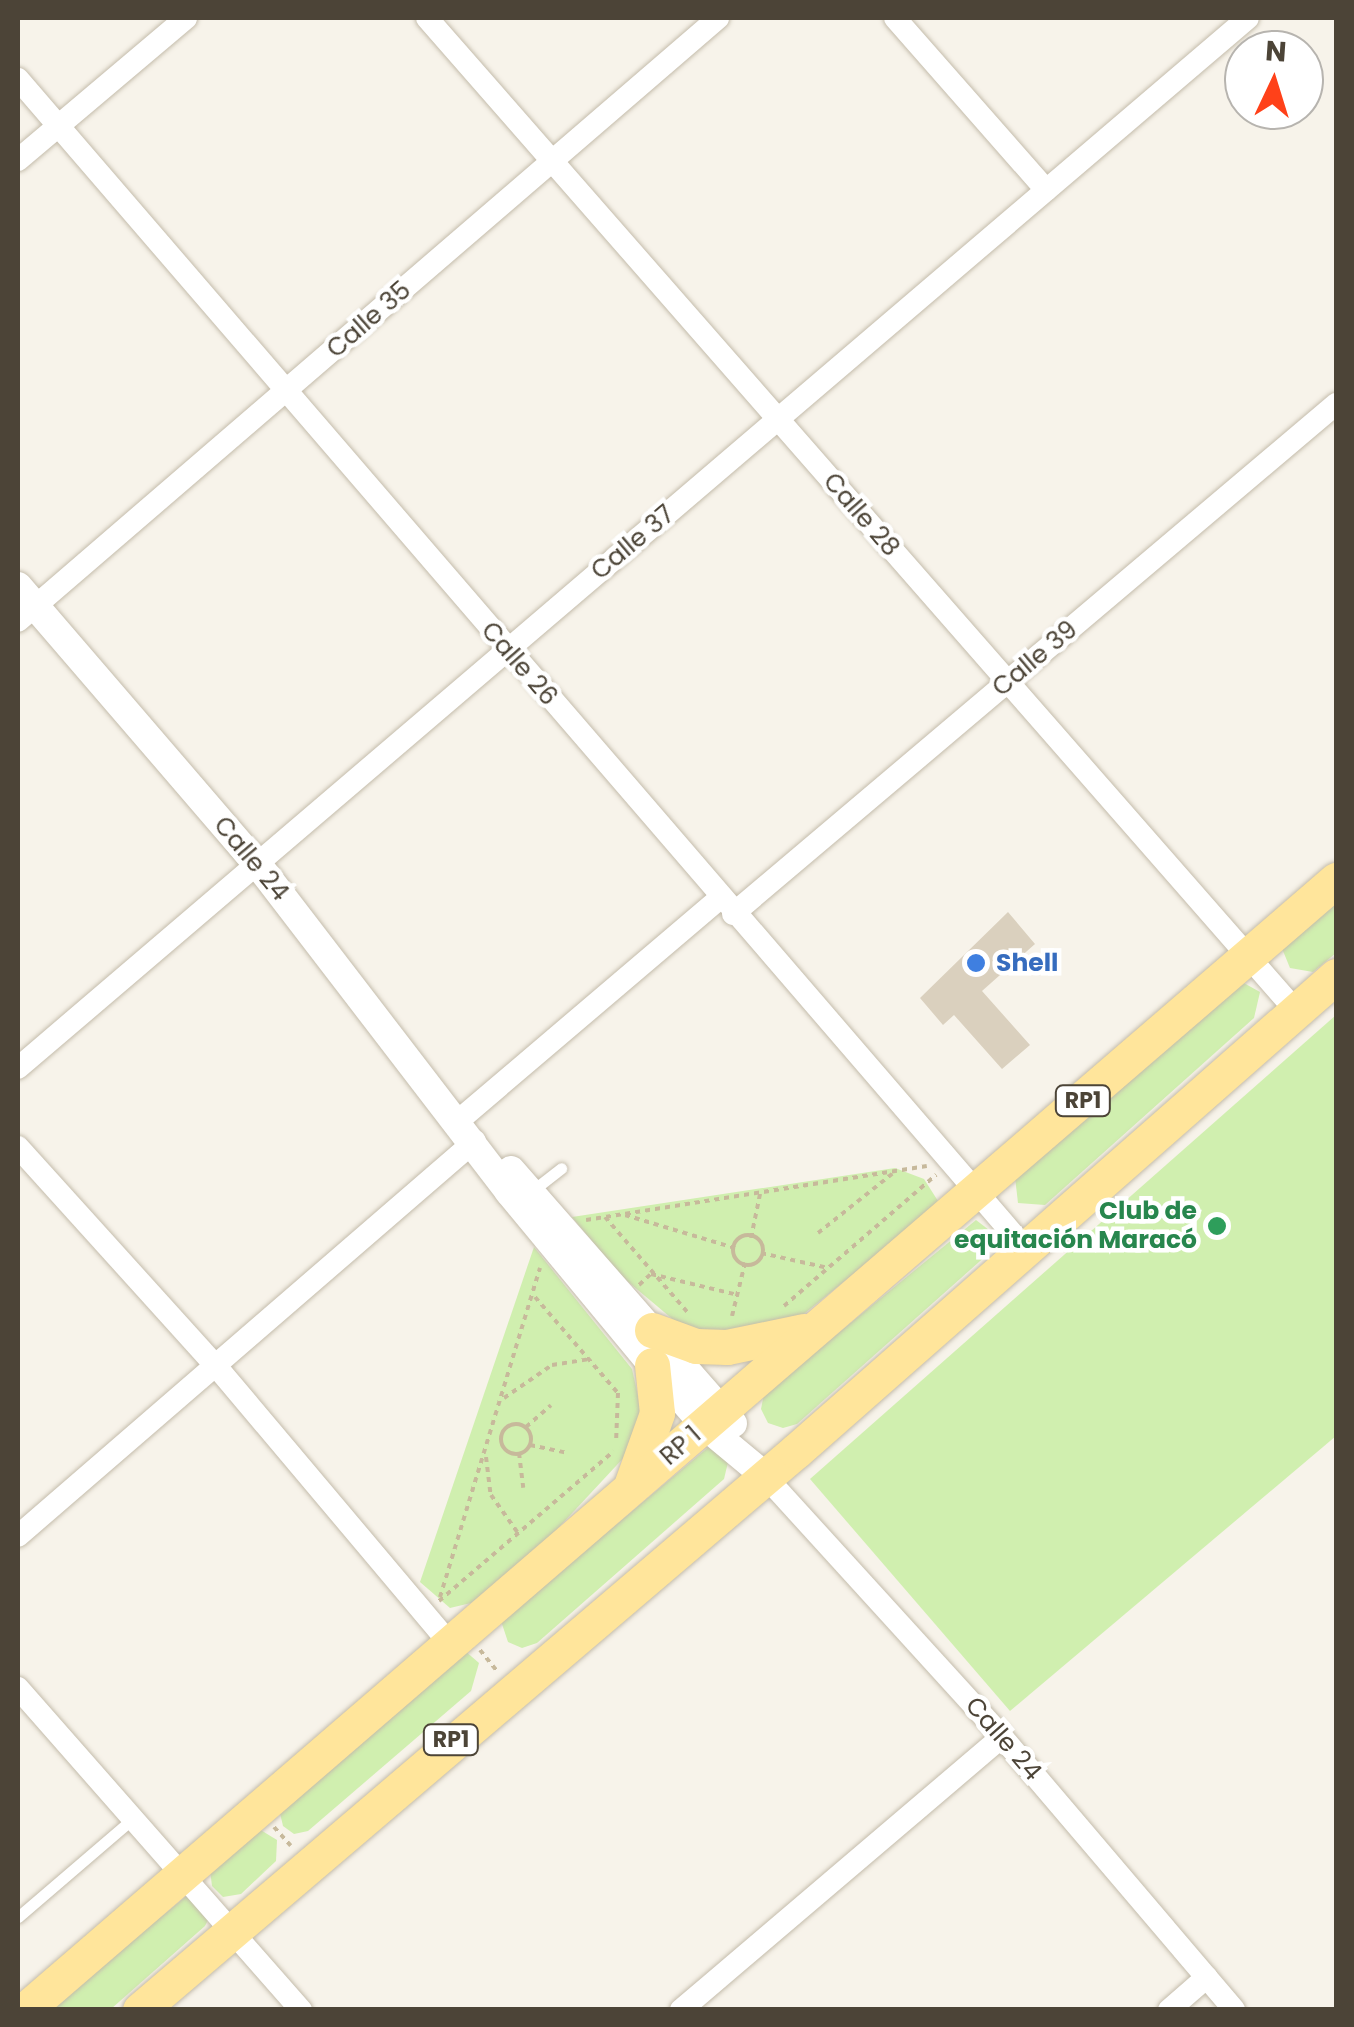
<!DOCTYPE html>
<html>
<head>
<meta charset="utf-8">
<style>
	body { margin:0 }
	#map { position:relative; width:1354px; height:2027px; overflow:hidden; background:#f7f3ea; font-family:Poppins,sans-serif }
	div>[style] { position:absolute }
	.green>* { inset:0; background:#d0efaf }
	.building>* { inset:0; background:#dad0be }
	.path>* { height:4px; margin-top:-2px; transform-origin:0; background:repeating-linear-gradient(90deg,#c7b99b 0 5px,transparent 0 10px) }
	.path>.ring { margin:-2px; padding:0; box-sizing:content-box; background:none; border:4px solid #c7b99b; border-radius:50% }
	.roads { filter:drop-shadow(0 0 2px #c4bcab) drop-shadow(0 0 2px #c4bcab) }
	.service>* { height:11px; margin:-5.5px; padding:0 5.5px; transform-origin:5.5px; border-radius:5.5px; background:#fff }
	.minor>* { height:22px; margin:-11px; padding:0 11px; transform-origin:11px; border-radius:11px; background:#fff }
	.tertiary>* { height:28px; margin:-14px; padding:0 14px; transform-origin:14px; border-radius:14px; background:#fff }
	.primary>* { height:35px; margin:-17.5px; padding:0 17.5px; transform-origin:17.5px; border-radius:17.5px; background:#ffe59b }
	.dots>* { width:28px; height:28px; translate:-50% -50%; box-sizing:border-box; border:5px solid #fff; border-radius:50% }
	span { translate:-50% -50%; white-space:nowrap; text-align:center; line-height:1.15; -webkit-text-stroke:9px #fff; paint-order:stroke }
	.shield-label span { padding:2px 8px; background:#fff; border:2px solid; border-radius:8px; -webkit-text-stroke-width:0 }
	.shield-label { font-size:22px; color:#4c4437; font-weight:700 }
	.street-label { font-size:25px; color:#4c4437 }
	.shop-label { font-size:25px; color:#366cbe; font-weight:700 }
	.left { translate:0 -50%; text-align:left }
	.leisure-label { font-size:25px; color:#27864d; font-weight:700 }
	.right { translate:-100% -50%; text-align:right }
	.frame { position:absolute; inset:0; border:20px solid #4c4437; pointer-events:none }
	.north { position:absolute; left:1224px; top:30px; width:100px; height:100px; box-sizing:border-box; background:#fff; border:2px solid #b7b4af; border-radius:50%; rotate:4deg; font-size:28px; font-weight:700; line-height:40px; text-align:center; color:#4c4437 }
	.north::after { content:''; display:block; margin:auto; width:35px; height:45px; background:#ff4119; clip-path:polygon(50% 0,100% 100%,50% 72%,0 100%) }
</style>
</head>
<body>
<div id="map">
	<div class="green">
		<i style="clip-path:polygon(1336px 891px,1336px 953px,1313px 972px,1290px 968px,1281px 946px)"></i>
		<i style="clip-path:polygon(1242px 982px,1260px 992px,1254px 1018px,1045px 1205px,1018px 1203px,1015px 1177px)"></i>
		<i style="clip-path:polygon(1336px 1015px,1336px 1436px,1010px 1711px,810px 1479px)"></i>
		<i style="clip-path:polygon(895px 1168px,924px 1179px,938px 1201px,934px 1209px,789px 1326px,709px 1335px,676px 1322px,620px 1275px,572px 1217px)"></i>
		<i style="clip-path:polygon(976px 1220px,993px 1233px,988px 1254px,797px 1424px,783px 1428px,768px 1423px,761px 1409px,764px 1394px)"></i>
		<i style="clip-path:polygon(534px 1247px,632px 1369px,642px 1414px,629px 1452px,549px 1538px,471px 1603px,450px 1608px,420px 1582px)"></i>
		<i style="clip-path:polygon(711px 1445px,729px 1458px,724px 1479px,537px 1643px,522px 1648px,508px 1642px,501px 1621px)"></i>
		<i style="clip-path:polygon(464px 1650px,479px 1663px,471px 1691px,308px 1831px,294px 1834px,283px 1826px,280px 1813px)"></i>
		<i style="clip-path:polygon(259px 1829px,277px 1840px,276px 1861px,241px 1894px,223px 1897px,212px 1886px,210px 1870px)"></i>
		<i style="clip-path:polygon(189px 1894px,208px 1920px,205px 1926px,111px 2009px,46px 2010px)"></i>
	</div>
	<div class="building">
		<i style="clip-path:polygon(1008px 912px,1035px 944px,982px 991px,1030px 1045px,1002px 1069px,954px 1015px,943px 1025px,920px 998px)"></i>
	</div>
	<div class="path">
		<i style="left:625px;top:1215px;width:115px;rotate:16.7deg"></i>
		<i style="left:605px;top:1217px;width:128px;rotate:49.1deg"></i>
		<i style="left:586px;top:1220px;width:345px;rotate:-9deg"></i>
		<i style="left:818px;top:1233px;width:95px;rotate:-38.6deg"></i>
		<i class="ring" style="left:733px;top:1235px;width:26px;height:26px"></i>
		<i style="left:751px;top:1238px;width:45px;rotate:-78.4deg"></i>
		<i style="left:761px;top:1253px;width:69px;rotate:12.6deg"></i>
		<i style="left:639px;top:1285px;width:16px;rotate:-43deg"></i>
		<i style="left:651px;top:1274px;width:89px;rotate:13.6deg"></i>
		<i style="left:535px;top:1297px;width:127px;rotate:49.2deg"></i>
		<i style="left:618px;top:1393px;width:49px;rotate:92.3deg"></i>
		<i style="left:784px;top:1306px;width:201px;rotate:-40.8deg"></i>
		<i style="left:732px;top:1316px;width:55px;rotate:-76.2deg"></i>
		<i style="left:504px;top:1398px;width:58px;rotate:-34.5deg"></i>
		<i style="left:552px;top:1365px;width:36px;rotate:-9deg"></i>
		<i class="ring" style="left:501px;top:1424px;width:26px;height:26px"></i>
		<i style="left:526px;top:1427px;width:33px;rotate:-41deg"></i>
		<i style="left:530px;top:1445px;width:38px;rotate:12deg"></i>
		<i style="left:519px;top:1453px;width:35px;rotate:83deg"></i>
		<i style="left:486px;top:1457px;width:38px;rotate:83deg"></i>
		<i style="left:491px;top:1495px;width:47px;rotate:54.6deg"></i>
		<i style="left:440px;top:1597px;width:344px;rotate:-73.1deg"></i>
		<i style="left:439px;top:1601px;width:230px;rotate:-40.6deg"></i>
		<i style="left:480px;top:1650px;width:26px;rotate:51deg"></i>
		<i style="left:274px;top:1827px;width:25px;rotate:48deg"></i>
	</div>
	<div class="roads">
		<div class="service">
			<i style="left:532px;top:1191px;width:37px;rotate:-38deg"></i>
			<i style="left:18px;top:1917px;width:148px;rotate:-40.6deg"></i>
		</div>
		<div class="minor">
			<i style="left:427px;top:18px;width:1320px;rotate:48.81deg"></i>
			<i style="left:895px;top:18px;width:229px;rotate:48.7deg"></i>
			<i style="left:18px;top:79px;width:1542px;rotate:49.26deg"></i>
			<i style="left:18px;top:160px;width:220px;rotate:-40.2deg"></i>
			<i style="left:18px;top:621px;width:924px;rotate:-40.74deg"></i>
			<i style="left:733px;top:914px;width:790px;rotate:-40.22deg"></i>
			<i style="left:18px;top:1068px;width:1617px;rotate:-40.49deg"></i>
			<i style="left:458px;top:1121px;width:344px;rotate:-40.4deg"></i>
			<i style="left:18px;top:1147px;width:295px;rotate:47.9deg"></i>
			<i style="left:216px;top:1366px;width:363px;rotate:49.9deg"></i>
			<i style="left:764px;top:1475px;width:354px;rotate:47.7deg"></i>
			<i style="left:1002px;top:1737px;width:358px;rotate:49.6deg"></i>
			<i style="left:18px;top:1536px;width:604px;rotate:-40.84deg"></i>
			<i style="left:18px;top:1688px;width:429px;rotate:48.7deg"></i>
			<i style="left:681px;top:2010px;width:421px;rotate:-40.4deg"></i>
			<i style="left:1169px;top:2010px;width:50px;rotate:-41deg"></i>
		</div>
		<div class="tertiary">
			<i style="left:18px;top:586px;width:369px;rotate:49.3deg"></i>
			<i style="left:259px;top:866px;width:411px;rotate:52.5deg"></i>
			<i style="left:509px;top:1192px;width:224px;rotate:50.4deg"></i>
			<i style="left:652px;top:1365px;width:81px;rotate:49deg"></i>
			<i style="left:705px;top:1426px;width:77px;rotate:39.7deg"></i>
			<i style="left:511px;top:1170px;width:337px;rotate:48.8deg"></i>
		</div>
		<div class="primary">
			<i style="left:652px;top:1330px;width:47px;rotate:20deg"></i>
			<i style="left:696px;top:1346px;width:31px;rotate:2deg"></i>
			<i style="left:727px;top:1347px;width:79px;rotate:-11.7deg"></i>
			<i style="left:632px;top:1483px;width:74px;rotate:-70.3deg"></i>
			<i style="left:657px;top:1413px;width:48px;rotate:-95.9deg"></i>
			<i style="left:25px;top:2010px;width:1731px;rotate:-40.76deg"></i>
			<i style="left:140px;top:2010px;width:862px;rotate:-40.44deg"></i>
			<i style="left:796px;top:1451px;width:719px;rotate:-41.34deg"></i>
		</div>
	</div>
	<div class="dots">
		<i style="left:976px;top:963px;background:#3f7fe0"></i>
		<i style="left:1217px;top:1226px;background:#2e9e5b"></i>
	</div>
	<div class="shield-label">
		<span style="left:1083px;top:1101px">RP1</span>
		<span style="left:451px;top:1740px">RP1</span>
	</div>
	<div class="street-label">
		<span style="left:369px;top:320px;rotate:-41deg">Calle 35</span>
		<span style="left:861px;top:515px;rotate:49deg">Calle 28</span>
		<span style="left:633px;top:543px;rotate:-40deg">Calle 37</span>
		<span style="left:1035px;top:659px;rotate:-40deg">Calle 39</span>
		<span style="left:519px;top:664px;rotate:49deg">Calle 26</span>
		<span style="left:251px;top:859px;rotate:50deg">Calle 24</span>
		<span style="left:681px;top:1446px;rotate:-41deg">RP 1</span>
		<span style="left:1003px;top:1739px;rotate:49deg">Calle 24</span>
	</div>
	<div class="shop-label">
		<span class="left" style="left:996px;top:963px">Shell</span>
	</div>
	<div class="leisure-label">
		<span class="right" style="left:1197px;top:1226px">Club de<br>equitación Maracó</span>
	</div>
	<div class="frame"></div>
	<div class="north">N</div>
</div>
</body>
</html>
